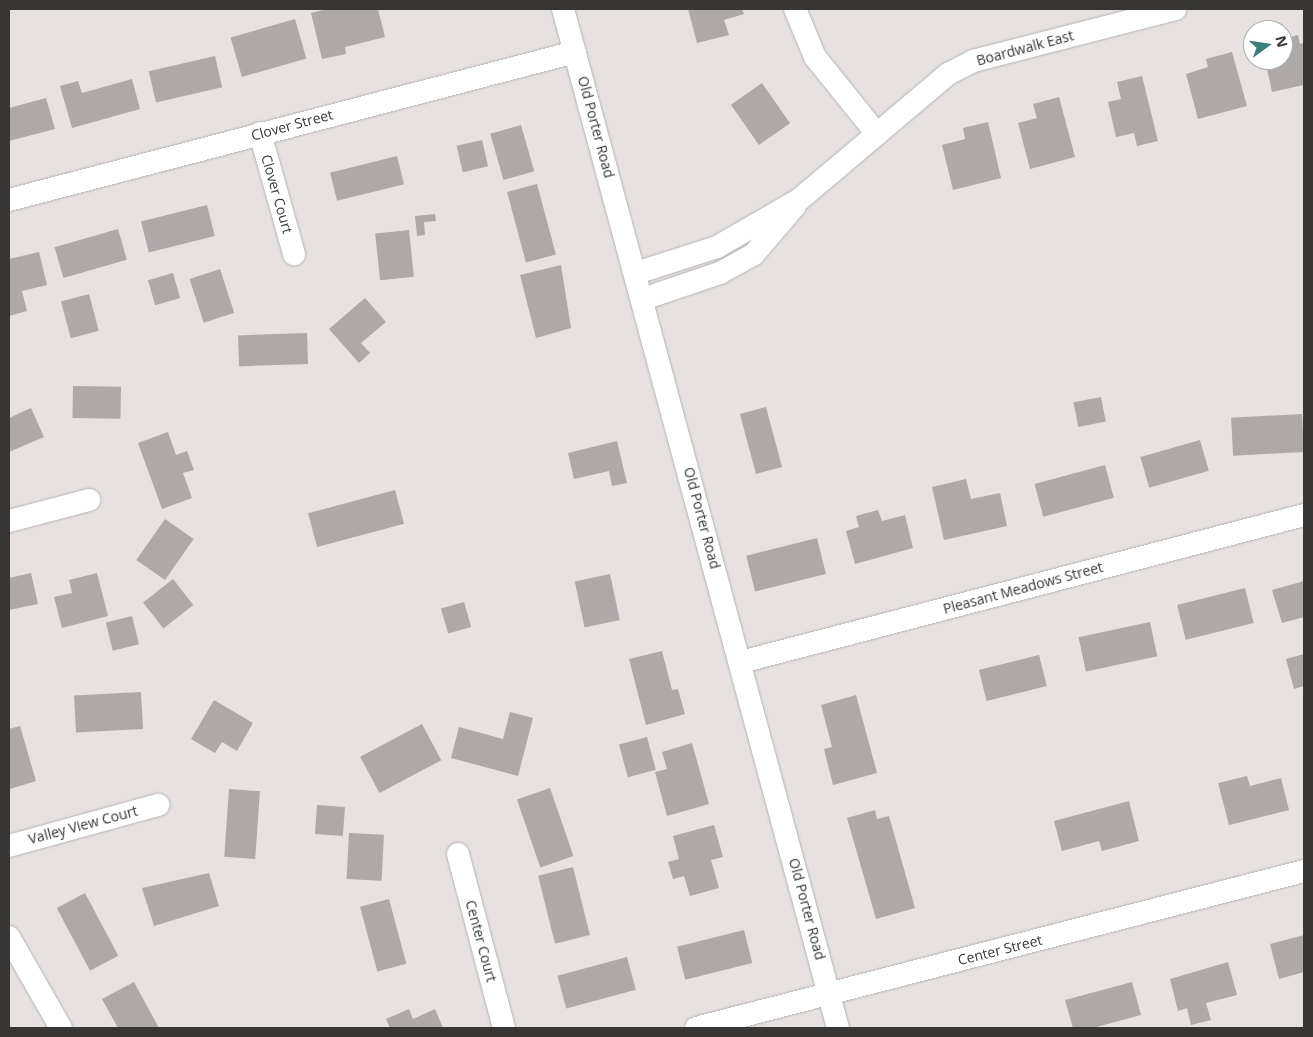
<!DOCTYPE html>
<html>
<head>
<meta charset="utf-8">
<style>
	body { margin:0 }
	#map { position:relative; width:1313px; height:1037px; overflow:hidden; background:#e7e1e0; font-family:"Open Sans",sans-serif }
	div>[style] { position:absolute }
	.building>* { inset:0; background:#aea8a8; transform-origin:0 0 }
	.roads { filter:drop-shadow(0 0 1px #b7b2b1) drop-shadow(0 0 1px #b7b2b1) }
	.minor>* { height:22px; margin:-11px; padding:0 11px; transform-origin:11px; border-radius:11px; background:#fff }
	span { translate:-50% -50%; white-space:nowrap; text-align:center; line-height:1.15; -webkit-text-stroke:4px #fff; paint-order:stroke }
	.street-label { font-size:14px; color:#383535 }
	.frame { position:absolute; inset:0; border:10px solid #383535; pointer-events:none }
	.north { position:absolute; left:1243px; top:20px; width:50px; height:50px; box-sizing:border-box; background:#fff; border:1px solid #afaeae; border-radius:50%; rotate:76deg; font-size:14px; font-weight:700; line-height:20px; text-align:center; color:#383535 }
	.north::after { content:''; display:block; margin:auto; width:18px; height:22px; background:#39817a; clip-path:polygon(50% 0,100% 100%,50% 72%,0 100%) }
</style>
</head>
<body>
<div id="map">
	<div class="building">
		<i style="clip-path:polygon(327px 9px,378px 9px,385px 37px,345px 47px,346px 54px,322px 59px,311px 13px)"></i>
		<i style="clip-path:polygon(688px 9px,742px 9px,744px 14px,724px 20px,729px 35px,697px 43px)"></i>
		<i style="left:295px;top:19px;width:41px;height:67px;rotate:74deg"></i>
		<i style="clip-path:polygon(1298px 35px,1300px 44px,1304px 43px,1304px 85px,1272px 92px,1265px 60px,1283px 60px,1283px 39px)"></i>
		<i style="clip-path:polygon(1232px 52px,1247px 106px,1198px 119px,1186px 74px,1208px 67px,1206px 59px)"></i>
		<i style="left:215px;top:56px;width:32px;height:68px;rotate:77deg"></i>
		<i style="clip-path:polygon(1142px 76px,1158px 141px,1137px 146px,1134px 133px,1116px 137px,1108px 102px,1121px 99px,1117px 82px)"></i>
		<i style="clip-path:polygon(132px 79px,140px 109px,72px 128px,60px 86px,78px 81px,82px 93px)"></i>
		<i style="left:762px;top:83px;width:49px;height:38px;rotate:55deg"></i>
		<i style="clip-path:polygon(1059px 97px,1075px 157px,1030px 169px,1018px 123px,1037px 118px,1033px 104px)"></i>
		<i style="clip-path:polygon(46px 98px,55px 129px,9px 141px,9px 108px)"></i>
		<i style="clip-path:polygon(988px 122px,1001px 178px,953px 190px,942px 145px,965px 139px,963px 128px)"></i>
		<i style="left:521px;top:125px;width:48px;height:32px;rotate:74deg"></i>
		<i style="left:482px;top:140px;width:27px;height:26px;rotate:77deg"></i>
		<i style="left:397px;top:156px;width:29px;height:69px;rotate:76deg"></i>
		<i style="left:537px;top:184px;width:73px;height:31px;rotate:75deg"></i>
		<i style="left:207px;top:205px;width:32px;height:68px;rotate:76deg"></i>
		<i style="clip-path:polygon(435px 214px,436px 221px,424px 222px,425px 235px,417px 236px,415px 216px)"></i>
		<i style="left:118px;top:229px;width:32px;height:66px;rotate:74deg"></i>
		<i style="left:409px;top:230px;width:47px;height:34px;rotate:84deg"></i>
		<i style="clip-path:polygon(39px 252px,47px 285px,22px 291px,27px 311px,9px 316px,9px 259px)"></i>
		<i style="clip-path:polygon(561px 265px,571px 328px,536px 338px,520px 275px)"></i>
		<i style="left:220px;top:269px;width:46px;height:32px;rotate:72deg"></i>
		<i style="left:173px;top:273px;width:26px;height:26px;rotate:74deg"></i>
		<i style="left:89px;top:294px;width:38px;height:29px;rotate:75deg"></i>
		<i style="clip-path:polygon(365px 298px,386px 322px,361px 343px,370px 353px,359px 363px,329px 329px)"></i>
		<i style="left:307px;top:333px;width:31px;height:69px;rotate:88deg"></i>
		<i style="left:73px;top:386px;width:48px;height:32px;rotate:1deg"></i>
		<i style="left:1101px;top:397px;width:25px;height:28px;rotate:79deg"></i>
		<i style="left:766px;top:407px;width:62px;height:27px;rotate:75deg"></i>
		<i style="clip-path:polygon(31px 408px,44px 437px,9px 452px,9px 418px)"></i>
		<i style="left:1302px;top:414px;width:38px;height:71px;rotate:87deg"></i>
		<i style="clip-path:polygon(168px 432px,176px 455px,187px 451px,194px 470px,183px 473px,192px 498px,162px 509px,138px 443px)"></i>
		<i style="left:1200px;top:440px;width:32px;height:62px;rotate:74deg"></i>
		<i style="clip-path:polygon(617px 441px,627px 483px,612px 486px,609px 471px,574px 479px,568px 453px)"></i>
		<i style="left:1105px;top:465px;width:34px;height:73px;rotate:75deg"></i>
		<i style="clip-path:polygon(966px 479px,971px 499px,1000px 493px,1007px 526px,944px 540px,932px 487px)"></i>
		<i style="left:395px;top:490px;width:35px;height:90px;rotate:75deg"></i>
		<i style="clip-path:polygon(878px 510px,882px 521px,905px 515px,913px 548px,855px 564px,846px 531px,859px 527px,856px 516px)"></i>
		<i style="left:165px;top:519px;width:35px;height:50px;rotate:35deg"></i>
		<i style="left:817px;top:538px;width:37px;height:73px;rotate:76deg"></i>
		<i style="clip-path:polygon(31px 573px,38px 604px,9px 610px,9px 578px)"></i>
		<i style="clip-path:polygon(97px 573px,108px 616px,62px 628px,54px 597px,72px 593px,69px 580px)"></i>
		<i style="left:610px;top:574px;width:47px;height:36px;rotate:78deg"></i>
		<i style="left:173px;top:579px;width:33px;height:38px;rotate:52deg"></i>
		<i style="clip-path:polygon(1304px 581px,1304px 617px,1282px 623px,1272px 590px)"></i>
		<i style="left:1245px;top:588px;width:36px;height:70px;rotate:76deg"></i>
		<i style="left:464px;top:602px;width:26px;height:24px;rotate:74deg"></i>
		<i style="left:132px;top:616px;width:29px;height:27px;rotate:76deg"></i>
		<i style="left:1150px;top:622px;width:35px;height:73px;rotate:78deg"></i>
		<i style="clip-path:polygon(662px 651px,672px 690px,678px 689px,685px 714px,646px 725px,629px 659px)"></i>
		<i style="clip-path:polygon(1304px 654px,1304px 686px,1294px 689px,1286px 659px)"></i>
		<i style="left:1039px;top:655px;width:32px;height:62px;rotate:76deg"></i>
		<i style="left:141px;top:692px;width:37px;height:67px;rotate:87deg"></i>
		<i style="clip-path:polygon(856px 695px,877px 773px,833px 785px,824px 749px,832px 747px,821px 705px)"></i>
		<i style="clip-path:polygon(214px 700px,253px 723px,237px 751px,222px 742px,215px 753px,191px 739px)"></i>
		<i style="clip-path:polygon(510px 712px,533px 718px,518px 776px,451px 758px,459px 727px,503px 739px)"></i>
		<i style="left:422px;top:724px;width:41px;height:70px;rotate:62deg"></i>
		<i style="clip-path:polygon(20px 726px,36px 781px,10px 789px,9px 729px)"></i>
		<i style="left:647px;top:737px;width:34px;height:29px;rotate:75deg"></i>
		<i style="clip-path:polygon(692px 743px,709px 804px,667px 816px,655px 772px,667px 769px,662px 752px)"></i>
		<i style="clip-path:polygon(1247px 776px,1250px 786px,1281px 778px,1289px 810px,1229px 825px,1218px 783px)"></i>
		<i style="left:550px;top:788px;width:72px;height:35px;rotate:71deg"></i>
		<i style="left:229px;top:789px;width:31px;height:68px;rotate:4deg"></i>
		<i style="clip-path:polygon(1129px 801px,1139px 841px,1102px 851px,1099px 841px,1062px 851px,1054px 821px)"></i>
		<i style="left:317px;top:805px;width:28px;height:29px;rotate:4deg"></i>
		<i style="clip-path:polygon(875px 810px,877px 819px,889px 816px,915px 908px,876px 919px,847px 818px)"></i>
		<i style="clip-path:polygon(714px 825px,723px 857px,711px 860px,719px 888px,690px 896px,684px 876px,673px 879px,668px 862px,679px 859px,673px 836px)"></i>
		<i style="left:349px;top:833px;width:35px;height:46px;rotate:3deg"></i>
		<i style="left:573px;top:867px;width:70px;height:36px;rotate:76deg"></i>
		<i style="clip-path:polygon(209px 873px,219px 906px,154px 926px,142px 888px)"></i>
		<i style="left:85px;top:893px;width:71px;height:32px;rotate:62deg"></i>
		<i style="left:389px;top:899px;width:67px;height:30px;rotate:75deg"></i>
		<i style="left:744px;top:930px;width:34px;height:69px;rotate:76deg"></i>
		<i style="clip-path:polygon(1304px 935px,1304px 972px,1279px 979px,1270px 944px)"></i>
		<i style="left:627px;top:957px;width:34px;height:72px;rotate:75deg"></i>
		<i style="clip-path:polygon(1228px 962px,1237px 995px,1206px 1003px,1211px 1020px,1191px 1025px,1187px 1008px,1178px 1011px,1170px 979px)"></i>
		<i style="clip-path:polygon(134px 982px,159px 1028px,118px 1028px,102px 999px)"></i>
		<i style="clip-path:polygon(1132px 982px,1141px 1015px,1093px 1028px,1073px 1028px,1065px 1000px)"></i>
		<i style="clip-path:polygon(409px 1009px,413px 1019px,435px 1009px,443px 1028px,390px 1028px,386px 1019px)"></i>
	</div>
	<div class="roads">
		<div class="minor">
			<i style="left:563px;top:9px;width:1055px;rotate:74.9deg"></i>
			<i style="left:795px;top:9px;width:52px;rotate:67.4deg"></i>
			<i style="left:815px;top:57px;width:99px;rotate:51.2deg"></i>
			<i style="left:260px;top:133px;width:126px;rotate:74.3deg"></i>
			<i style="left:9px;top:200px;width:585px;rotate:-14.65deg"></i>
			<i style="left:636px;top:273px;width:85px;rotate:-17.8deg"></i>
			<i style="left:717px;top:247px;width:96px;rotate:-30deg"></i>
			<i style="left:800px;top:199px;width:194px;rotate:-40.2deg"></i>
			<i style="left:948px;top:74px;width:28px;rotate:-27deg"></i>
			<i style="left:973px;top:61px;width:209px;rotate:-14.4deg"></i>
			<i style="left:643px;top:299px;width:81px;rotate:-18.7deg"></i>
			<i style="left:720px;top:273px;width:39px;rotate:-29deg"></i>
			<i style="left:754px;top:254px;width:63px;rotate:-49.5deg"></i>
			<i style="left:9px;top:521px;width:83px;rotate:-14.7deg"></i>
			<i style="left:741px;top:662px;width:582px;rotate:-14.63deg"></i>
			<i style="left:9px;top:846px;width:155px;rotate:-15.4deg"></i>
			<i style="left:458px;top:854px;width:180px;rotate:75.2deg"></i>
			<i style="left:9px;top:937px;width:105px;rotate:60.3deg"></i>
			<i style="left:696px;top:1028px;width:628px;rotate:-14.48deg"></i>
		</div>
	</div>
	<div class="street-label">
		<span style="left:1025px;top:48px;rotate:-15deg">Boardwalk East</span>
		<span style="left:292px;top:125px;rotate:-15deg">Clover Street</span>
		<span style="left:596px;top:127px;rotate:75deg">Old Porter Road</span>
		<span style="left:277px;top:194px;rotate:74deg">Clover Court</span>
		<span style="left:702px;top:518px;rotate:75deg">Old Porter Road</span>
		<span style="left:1023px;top:588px;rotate:-15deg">Pleasant Meadows Street</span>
		<span style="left:83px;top:825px;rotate:-15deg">Valley View Court</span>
		<span style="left:807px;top:909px;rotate:75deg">Old Porter Road</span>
		<span style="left:481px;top:941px;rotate:75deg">Center Court</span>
		<span style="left:1000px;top:950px;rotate:-14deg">Center Street</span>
	</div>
	<div class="frame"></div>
	<div class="north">N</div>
</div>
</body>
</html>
